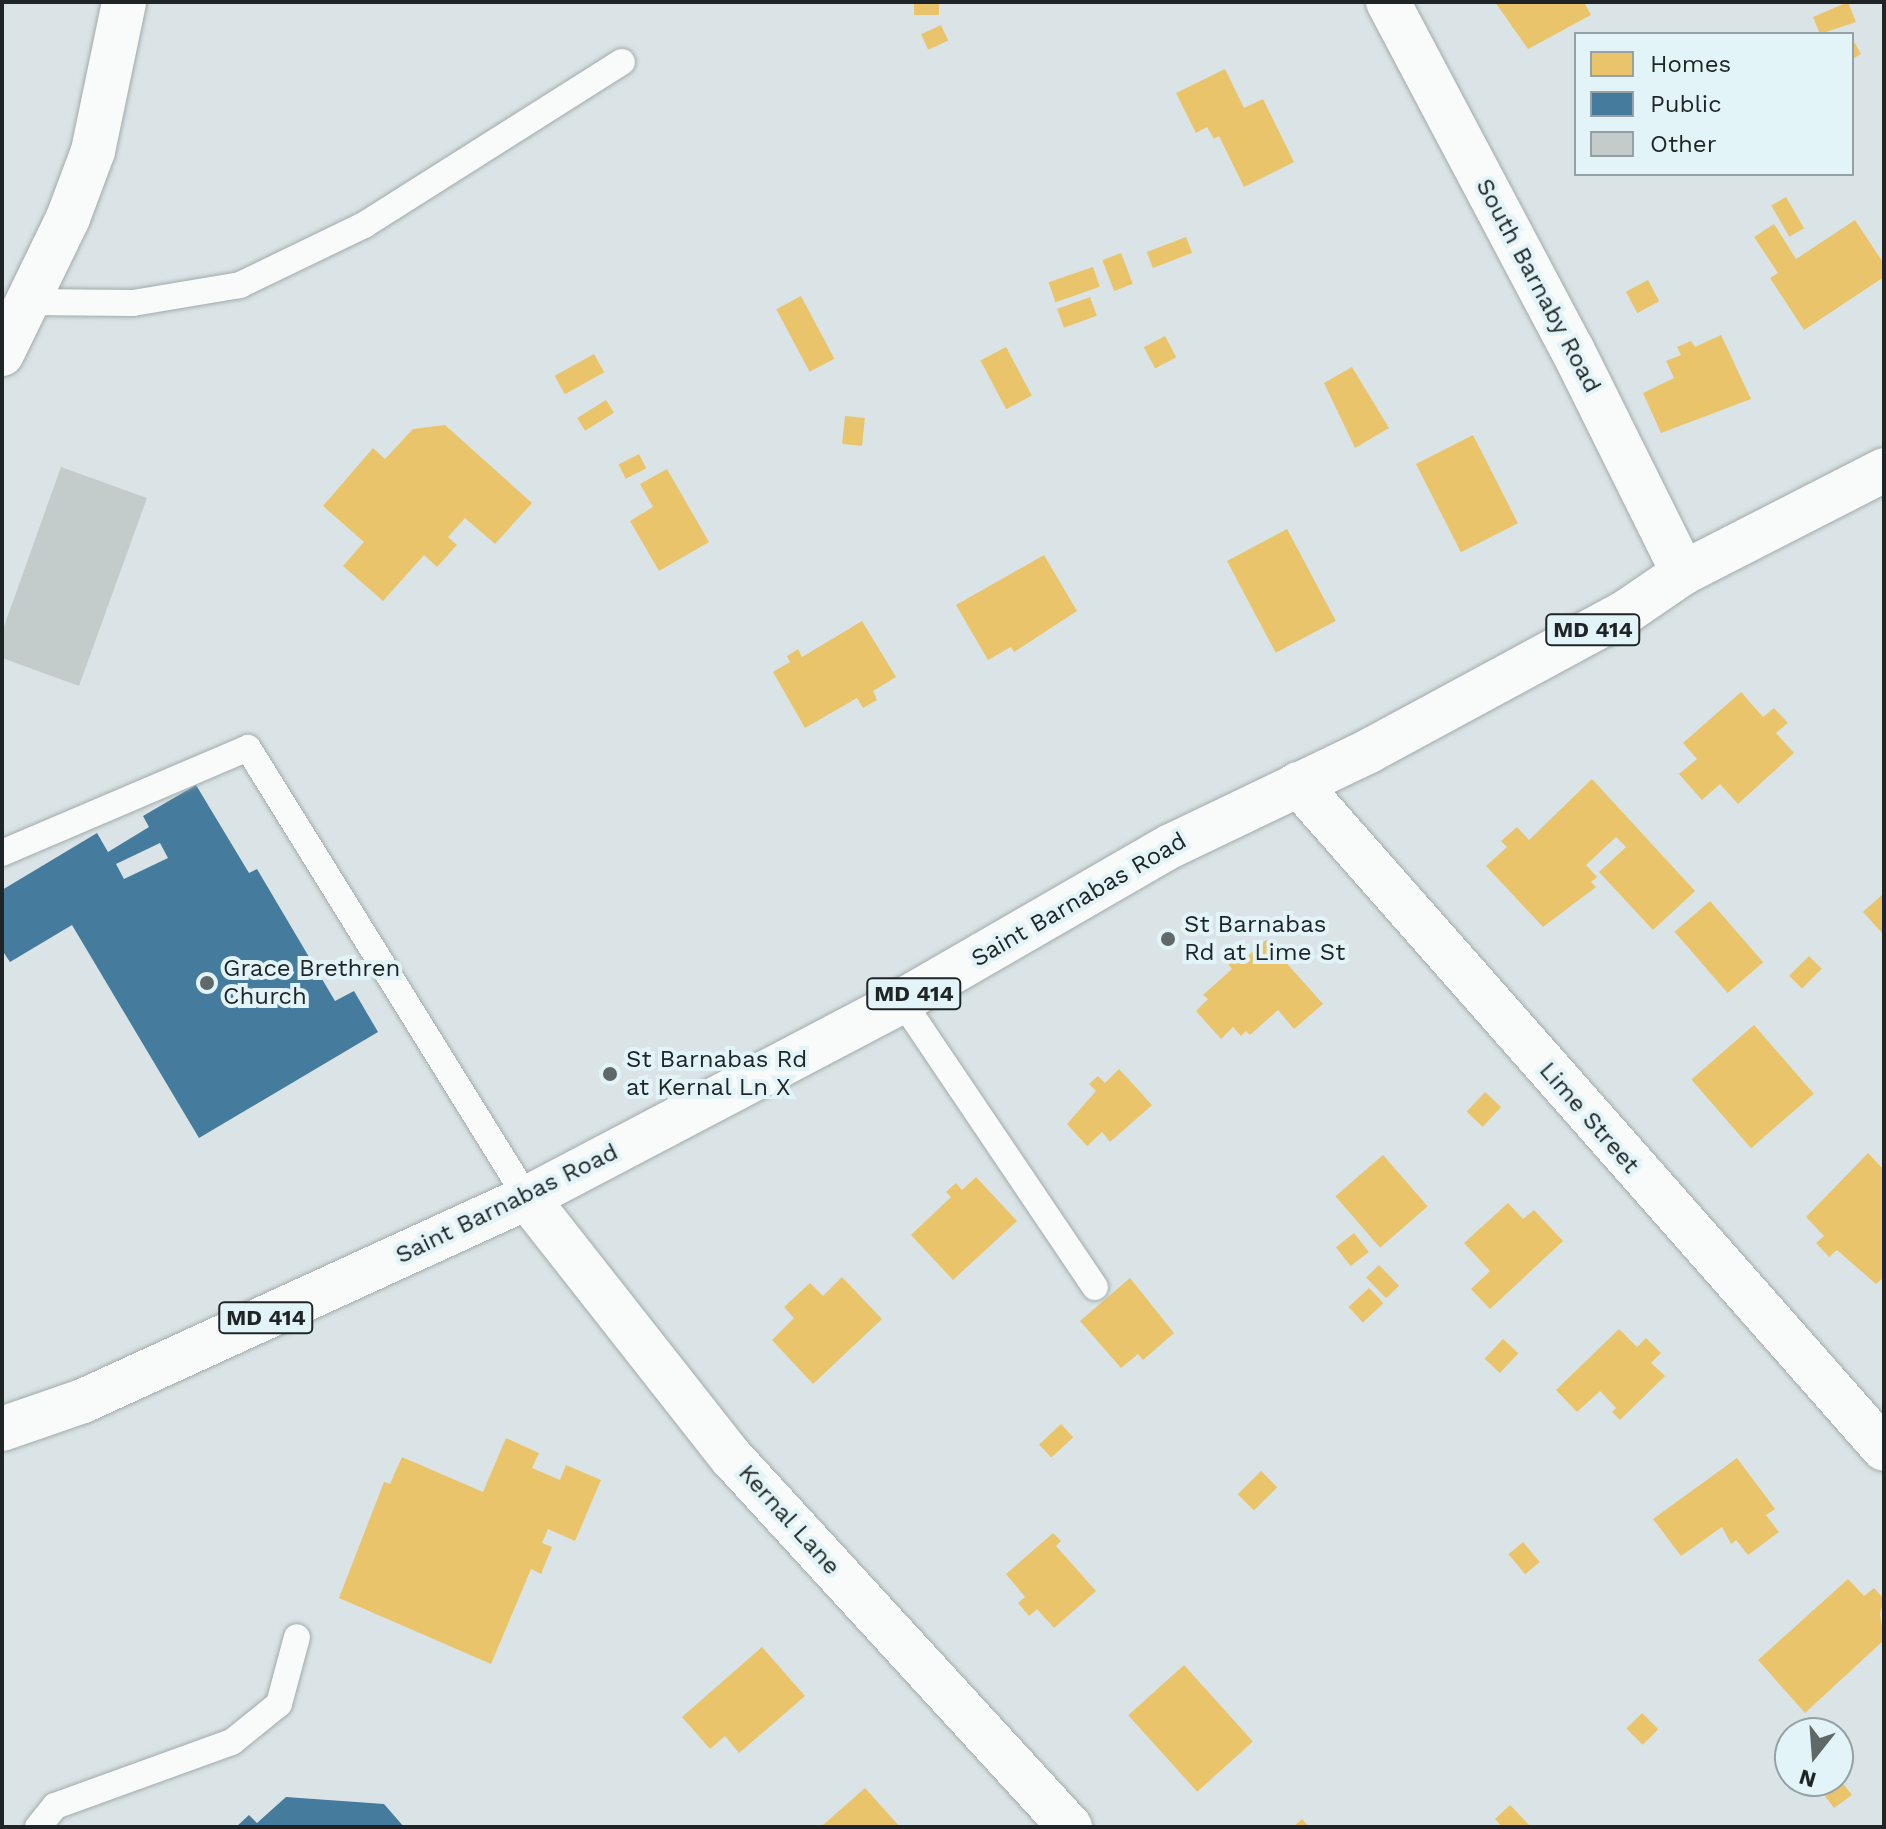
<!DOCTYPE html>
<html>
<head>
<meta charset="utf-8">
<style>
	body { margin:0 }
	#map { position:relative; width:1886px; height:1829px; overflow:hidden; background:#dae4e6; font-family:"Work Sans",sans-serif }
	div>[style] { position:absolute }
	.homes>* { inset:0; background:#e9c46a; transform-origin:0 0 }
	.public>* { inset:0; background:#457b9d }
	.building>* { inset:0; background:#c4cbcb }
	.roads { filter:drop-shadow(0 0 2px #a2aaab) drop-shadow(0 0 2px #a2aaab) }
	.lane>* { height:26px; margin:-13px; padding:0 13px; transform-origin:13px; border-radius:13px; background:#f9fbfb }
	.street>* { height:44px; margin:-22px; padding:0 22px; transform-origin:22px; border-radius:22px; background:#f9fbfb }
	.primary>* { height:44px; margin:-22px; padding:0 22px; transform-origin:22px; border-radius:22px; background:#f9fbfb }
	.dots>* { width:22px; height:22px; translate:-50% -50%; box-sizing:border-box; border:4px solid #e3f4f8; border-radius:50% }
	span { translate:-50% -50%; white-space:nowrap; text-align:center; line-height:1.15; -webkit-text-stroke:8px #e3f4f8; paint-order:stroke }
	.shield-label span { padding:2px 6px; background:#e3f4f8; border:2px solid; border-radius:6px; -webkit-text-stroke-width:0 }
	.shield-label { font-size:22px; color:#1f2526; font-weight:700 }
	.street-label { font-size:24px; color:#1f2526 }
	.poi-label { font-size:24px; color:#1f2526 }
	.left { translate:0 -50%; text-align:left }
	.frame { position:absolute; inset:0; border:4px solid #1f2526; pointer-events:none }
	.legend { position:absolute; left:1574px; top:32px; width:280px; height:144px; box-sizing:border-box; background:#e3f4f8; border:2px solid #95a1a4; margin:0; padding:10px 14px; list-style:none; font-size:24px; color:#1f2526 }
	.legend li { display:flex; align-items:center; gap:16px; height:40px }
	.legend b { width:40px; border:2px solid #95a1a4 }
	.north { position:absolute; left:1774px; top:1717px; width:80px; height:80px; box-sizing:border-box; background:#e3f4f8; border:2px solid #95a1a4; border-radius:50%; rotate:197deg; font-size:22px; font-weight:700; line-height:32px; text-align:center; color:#1f2526 }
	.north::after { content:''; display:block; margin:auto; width:28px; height:36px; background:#606869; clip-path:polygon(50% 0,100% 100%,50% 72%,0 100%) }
</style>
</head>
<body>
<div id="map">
	<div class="homes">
		<i style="left:914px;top:2px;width:25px;height:13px"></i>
		<i style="clip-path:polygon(1495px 2px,1584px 2px,1591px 15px,1528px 49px)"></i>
		<i style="clip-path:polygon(1848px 2px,1856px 22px,1820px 34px,1813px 17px)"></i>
		<i style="left:941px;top:25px;width:17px;height:22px;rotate:65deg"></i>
		<i style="clip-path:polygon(1852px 38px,1861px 54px,1852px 59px)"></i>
		<i style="clip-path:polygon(1225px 69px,1244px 108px,1263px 99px,1294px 162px,1244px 187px,1219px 136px,1214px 139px,1207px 127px,1196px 133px,1176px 93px)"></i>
		<i style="left:1786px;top:197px;width:36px;height:17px;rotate:60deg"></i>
		<i style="clip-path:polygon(1855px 220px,1884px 264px,1884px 277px,1804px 330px,1770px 278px,1778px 273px,1754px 237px,1774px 224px,1796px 259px)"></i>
		<i style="left:1186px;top:237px;width:17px;height:42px;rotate:69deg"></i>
		<i style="left:1121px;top:253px;width:33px;height:20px;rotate:69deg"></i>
		<i style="left:1093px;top:267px;width:21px;height:47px;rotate:71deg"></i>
		<i style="left:1648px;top:280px;width:24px;height:25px;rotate:62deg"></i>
		<i style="left:801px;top:296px;width:71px;height:28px;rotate:62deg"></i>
		<i style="left:1090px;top:297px;width:20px;height:35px;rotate:70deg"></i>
		<i style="clip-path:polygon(1721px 335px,1751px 399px,1661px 433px,1643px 393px,1674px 378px,1666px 361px,1681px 355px,1677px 347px,1691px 341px,1695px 347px)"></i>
		<i style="left:1165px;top:336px;width:24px;height:24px;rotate:62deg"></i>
		<i style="left:1006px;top:347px;width:55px;height:29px;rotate:62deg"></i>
		<i style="left:594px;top:354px;width:21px;height:45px;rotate:61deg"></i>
		<i style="clip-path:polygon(1352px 367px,1389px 428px,1355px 448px,1324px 383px)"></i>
		<i style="left:606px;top:400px;width:15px;height:34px;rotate:58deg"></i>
		<i style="left:845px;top:416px;width:20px;height:28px;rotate:6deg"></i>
		<i style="clip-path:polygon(445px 425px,532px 503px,495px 544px,465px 518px,448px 537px,457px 545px,437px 567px,424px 555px,383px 601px,343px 566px,364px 542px,323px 506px,373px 448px,385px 459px,413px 429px)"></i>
		<i style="left:1473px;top:435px;width:99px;height:64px;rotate:63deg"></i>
		<i style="left:639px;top:454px;width:16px;height:23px;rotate:63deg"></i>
		<i style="clip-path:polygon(667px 469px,709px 542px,659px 571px,630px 521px,653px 507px,640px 484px)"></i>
		<i style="left:1287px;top:529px;width:104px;height:68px;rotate:62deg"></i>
		<i style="clip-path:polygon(1044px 555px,1077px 611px,1014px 652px,1011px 647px,988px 660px,956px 605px)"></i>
		<i style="clip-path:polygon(862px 621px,896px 677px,873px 691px,877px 700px,863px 708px,857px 698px,805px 728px,773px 672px,790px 662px,787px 656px,798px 649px,802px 657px)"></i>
		<i style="clip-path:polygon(1741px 692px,1763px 717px,1774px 708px,1788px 723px,1776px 733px,1794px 753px,1738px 804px,1720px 784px,1702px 800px,1679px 774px,1697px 759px,1683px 743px)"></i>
		<i style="clip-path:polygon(1592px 779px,1695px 891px,1653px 930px,1599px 872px,1626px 847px,1616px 837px,1586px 865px,1597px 877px,1591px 882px,1596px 887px,1543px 927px,1486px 866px,1507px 847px,1501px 841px,1517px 827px,1529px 840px)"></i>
		<i style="clip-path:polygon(1884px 893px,1884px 935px,1863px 912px)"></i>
		<i style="left:1710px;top:901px;width:81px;height:47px;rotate:49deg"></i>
		<i style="clip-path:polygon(1266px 940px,1323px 1004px,1294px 1029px,1278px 1010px,1250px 1035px,1246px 1031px,1241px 1036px,1233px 1027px,1221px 1039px,1196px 1011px,1208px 999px,1203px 995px,1232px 969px,1225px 960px,1239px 947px,1248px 956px)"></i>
		<i style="left:1809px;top:956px;width:18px;height:28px;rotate:45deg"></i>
		<i style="left:1754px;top:1025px;width:91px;height:83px;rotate:49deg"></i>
		<i style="clip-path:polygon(1119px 1069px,1152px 1105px,1110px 1142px,1102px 1132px,1087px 1146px,1067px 1124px,1096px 1091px,1089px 1084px,1098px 1076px,1105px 1083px)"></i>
		<i style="left:1485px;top:1092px;width:22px;height:27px;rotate:43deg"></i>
		<i style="clip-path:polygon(1868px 1153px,1884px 1170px,1884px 1277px,1876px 1284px,1837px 1250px,1829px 1257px,1816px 1243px,1824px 1236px,1806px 1217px)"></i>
		<i style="left:1383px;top:1155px;width:68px;height:63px;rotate:49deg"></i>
		<i style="clip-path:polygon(976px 1177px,1017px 1221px,953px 1280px,911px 1235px,951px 1197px,946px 1192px,956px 1183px,962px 1190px)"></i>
		<i style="clip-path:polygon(1508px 1203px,1523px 1219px,1534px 1210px,1563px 1241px,1490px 1309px,1471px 1289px,1490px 1271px,1464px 1243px)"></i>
		<i style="left:1354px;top:1233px;width:24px;height:23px;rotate:52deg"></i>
		<i style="left:1379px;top:1265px;width:29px;height:18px;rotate:46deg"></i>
		<i style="clip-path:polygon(842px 1277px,882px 1319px,813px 1384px,772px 1340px,794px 1318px,784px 1307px,810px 1283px,823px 1296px)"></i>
		<i style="clip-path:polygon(1130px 1278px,1174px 1333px,1143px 1360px,1138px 1354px,1121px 1368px,1080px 1321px)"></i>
		<i style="left:1369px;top:1288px;width:21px;height:28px;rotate:47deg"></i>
		<i style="clip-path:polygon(1619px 1329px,1637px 1347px,1646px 1338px,1661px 1353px,1651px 1363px,1665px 1376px,1620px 1420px,1612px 1412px,1616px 1408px,1600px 1391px,1577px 1412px,1556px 1390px)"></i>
		<i style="left:1503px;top:1339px;width:21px;height:27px;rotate:43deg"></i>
		<i style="left:1061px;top:1424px;width:18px;height:30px;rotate:47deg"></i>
		<i style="clip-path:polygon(506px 1438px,539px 1453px,532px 1468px,560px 1480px,566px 1465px,601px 1480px,575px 1541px,548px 1529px,542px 1543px,552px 1547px,541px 1574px,531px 1569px,491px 1664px,339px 1598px,384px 1482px,390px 1484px,402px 1457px,483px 1492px)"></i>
		<i style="clip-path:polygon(1737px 1458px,1775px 1509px,1766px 1515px,1779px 1532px,1748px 1555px,1736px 1540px,1731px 1544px,1722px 1527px,1681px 1556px,1653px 1519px)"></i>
		<i style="left:1261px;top:1471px;width:23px;height:33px;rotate:45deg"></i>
		<i style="clip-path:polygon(1053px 1533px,1061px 1541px,1056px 1546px,1096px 1591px,1054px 1628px,1037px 1609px,1029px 1616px,1018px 1603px,1025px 1597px,1006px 1574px)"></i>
		<i style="left:1523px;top:1542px;width:26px;height:19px;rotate:50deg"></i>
		<i style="clip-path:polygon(1848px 1579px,1864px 1596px,1874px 1588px,1884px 1599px,1880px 1614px,1884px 1640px,1805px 1713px,1758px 1660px)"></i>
		<i style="clip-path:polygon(762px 1647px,805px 1696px,739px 1753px,725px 1736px,710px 1749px,682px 1717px)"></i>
		<i style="left:1184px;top:1665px;width:103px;height:75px;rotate:48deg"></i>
		<i style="left:1642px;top:1713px;width:23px;height:22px;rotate:45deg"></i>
		<i style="clip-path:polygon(1838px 1777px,1852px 1795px,1834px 1808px,1815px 1783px,1838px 1781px)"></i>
		<i style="clip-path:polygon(865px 1788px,900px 1827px,824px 1827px,823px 1825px)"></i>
		<i style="clip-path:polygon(1510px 1805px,1531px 1827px,1502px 1827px,1495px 1819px)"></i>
		<i style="clip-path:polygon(1302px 1819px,1309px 1827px,1293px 1827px)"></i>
	</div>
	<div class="public">
		<i style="clip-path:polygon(evenodd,196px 785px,249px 873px,257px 869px,335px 1001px,354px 991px,378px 1032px,199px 1138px,72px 925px,10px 962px,2px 950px,2px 890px,97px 833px,108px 852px,149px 827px,143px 816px,196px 785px,160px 843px,168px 858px,124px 879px,116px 864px,160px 843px)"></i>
		<i style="clip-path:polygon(286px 1797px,384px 1804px,404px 1827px,236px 1827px,249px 1815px,257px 1823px)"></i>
	</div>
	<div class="building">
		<i style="clip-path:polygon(61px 467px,147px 498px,79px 686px,2px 658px,2px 632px)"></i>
	</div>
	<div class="roads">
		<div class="lane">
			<i style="left:27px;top:302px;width:106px;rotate:0.5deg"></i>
			<i style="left:133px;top:303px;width:109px;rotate:-9.5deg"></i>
			<i style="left:240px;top:285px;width:138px;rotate:-25.8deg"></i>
			<i style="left:364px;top:225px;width:305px;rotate:-32.3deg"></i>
			<i style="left:2px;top:853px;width:267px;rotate:-23.1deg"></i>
			<i style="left:248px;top:748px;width:529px;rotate:58.2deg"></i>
			<i style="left:902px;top:1001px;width:345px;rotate:56deg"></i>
			<i style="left:38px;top:1827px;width:27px;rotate:-51deg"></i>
			<i style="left:55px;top:1806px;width:188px;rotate:-19.9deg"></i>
			<i style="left:232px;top:1742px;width:60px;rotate:-39deg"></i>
			<i style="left:279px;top:1704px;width:69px;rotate:-75deg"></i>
		</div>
		<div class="street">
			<i style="left:1388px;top:2px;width:393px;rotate:62.1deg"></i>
			<i style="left:1572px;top:349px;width:250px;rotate:63.6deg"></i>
			<i style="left:2px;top:354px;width:151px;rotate:-64.1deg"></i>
			<i style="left:68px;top:218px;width:72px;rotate:-69.5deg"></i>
			<i style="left:93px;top:151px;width:152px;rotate:-78.2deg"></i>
			<i style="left:1298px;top:784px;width:886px;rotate:48.61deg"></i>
			<i style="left:527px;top:1198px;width:330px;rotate:51.8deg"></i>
			<i style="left:731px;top:1457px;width:502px;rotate:47.5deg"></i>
		</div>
		<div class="primary">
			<i style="left:2px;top:1429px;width:86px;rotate:-19.1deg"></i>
			<i style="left:83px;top:1401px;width:488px;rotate:-24.6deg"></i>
			<i style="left:527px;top:1198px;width:424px;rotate:-27.7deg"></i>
			<i style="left:902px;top:1001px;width:310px;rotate:-30deg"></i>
			<i style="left:1171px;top:846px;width:220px;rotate:-25.6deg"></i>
			<i style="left:1369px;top:751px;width:292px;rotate:-28.4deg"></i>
			<i style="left:1626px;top:612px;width:69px;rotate:-34.4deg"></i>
			<i style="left:1683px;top:573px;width:226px;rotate:-27.1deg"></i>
		</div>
	</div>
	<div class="dots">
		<i style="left:1168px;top:939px;background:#606869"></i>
		<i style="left:207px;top:983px;background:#606869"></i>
		<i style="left:610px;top:1074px;background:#606869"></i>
	</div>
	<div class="shield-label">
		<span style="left:1593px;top:630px">MD 414</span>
		<span style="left:914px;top:994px">MD 414</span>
		<span style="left:266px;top:1318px">MD 414</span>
	</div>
	<div class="street-label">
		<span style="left:1538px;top:286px;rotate:62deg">South Barnaby Road</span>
		<span style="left:1079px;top:900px;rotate:-30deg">Saint Barnabas Road</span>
		<span style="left:1589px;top:1118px;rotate:49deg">Lime Street</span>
		<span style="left:507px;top:1204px;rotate:-26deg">Saint Barnabas Road</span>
		<span style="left:789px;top:1520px;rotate:48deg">Kernal Lane</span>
	</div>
	<div class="poi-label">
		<span class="left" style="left:1184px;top:939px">St Barnabas<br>Rd at Lime St</span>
		<span class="left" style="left:223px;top:983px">Grace Brethren<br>Church</span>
		<span class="left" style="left:626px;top:1074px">St Barnabas Rd<br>at Kernal Ln X</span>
	</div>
	<div class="frame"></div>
	<ul class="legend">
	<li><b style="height:22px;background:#e9c46a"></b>Homes</li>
	<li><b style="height:22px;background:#457b9d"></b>Public</li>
	<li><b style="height:22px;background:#c4cbcb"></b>Other</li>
	</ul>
	<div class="north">N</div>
</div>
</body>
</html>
